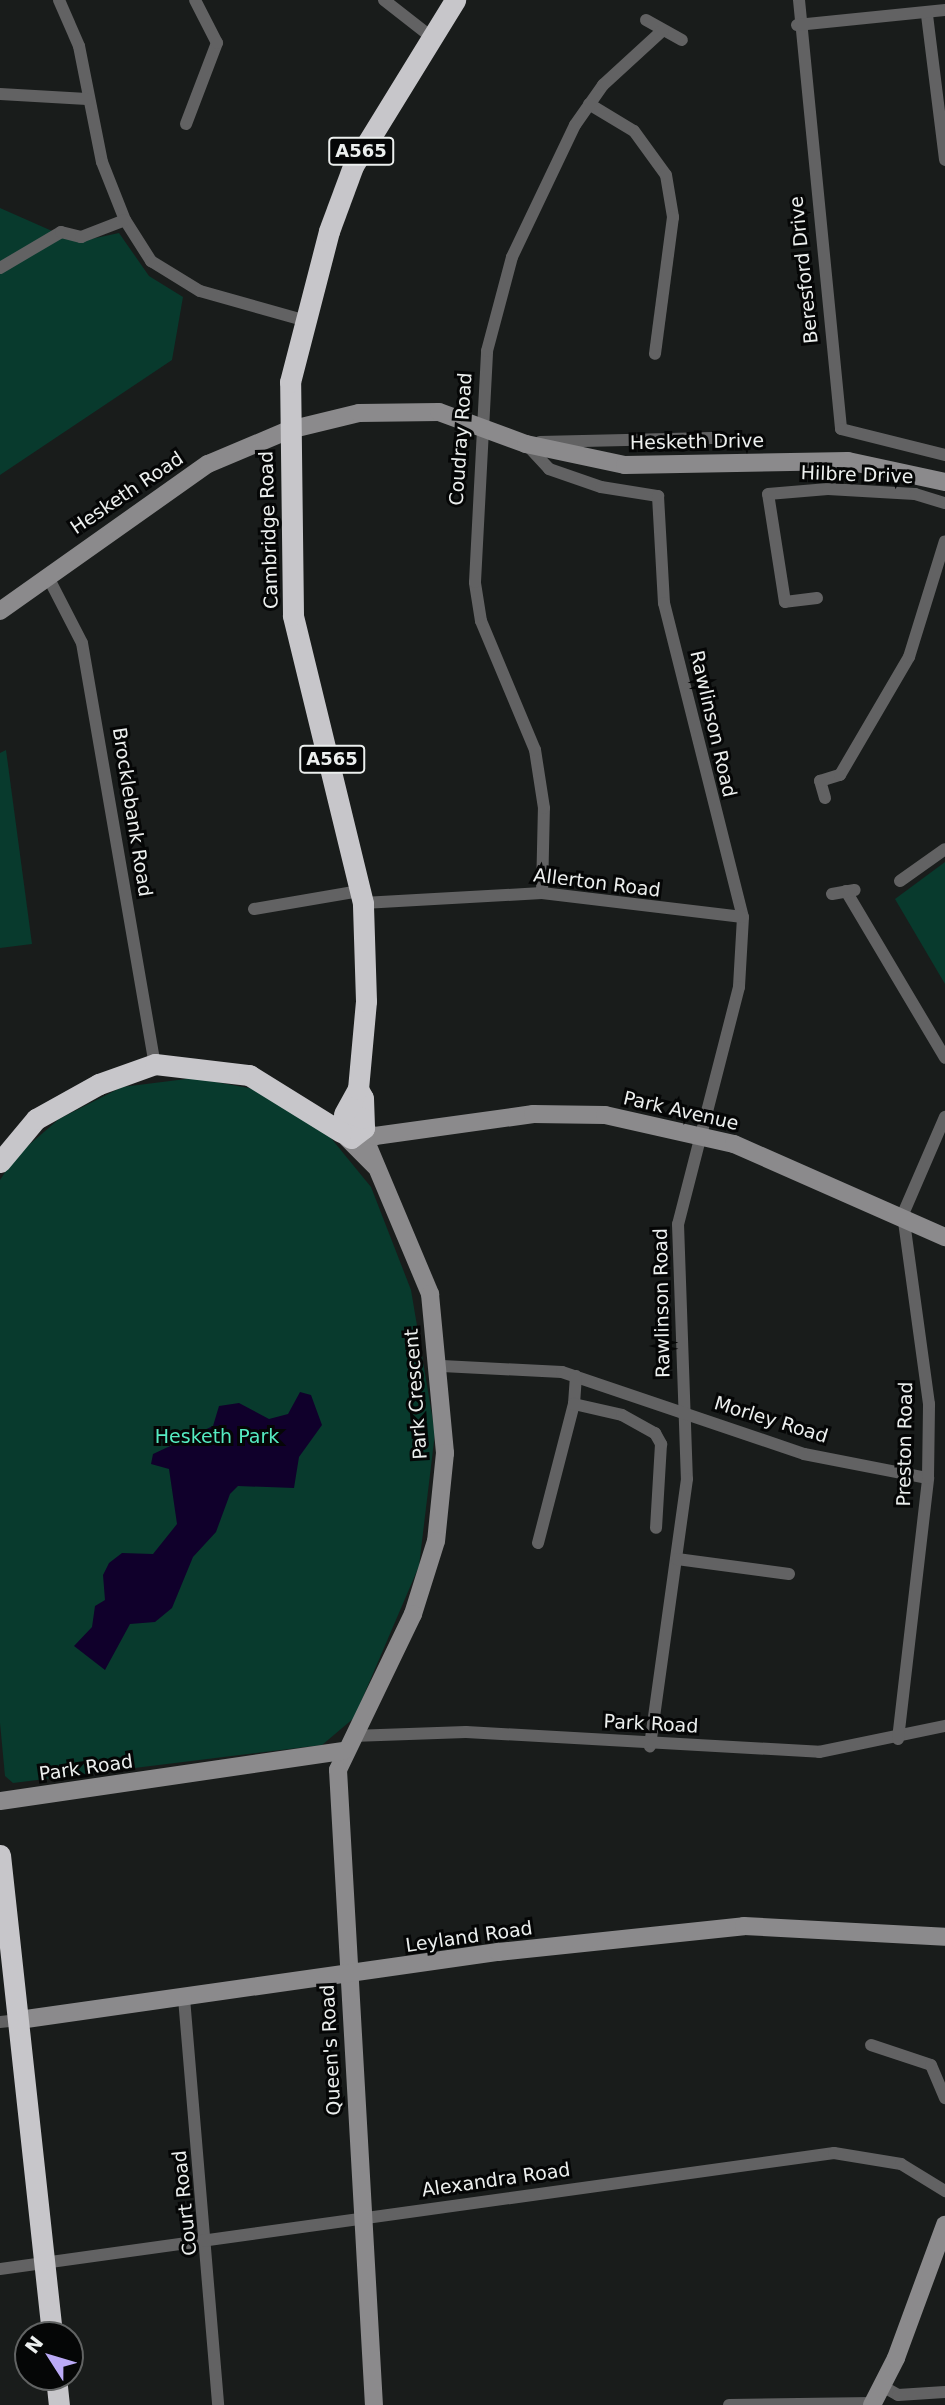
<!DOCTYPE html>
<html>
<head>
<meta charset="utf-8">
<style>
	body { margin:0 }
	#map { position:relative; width:945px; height:2405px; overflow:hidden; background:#191c1b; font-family:"DejaVu Sans",sans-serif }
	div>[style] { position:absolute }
	.green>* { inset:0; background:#083a2d }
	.water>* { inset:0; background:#10002b }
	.street>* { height:12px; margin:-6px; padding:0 6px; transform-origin:6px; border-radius:6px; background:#626263 }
	.secondary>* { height:18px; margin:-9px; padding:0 9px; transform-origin:9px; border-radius:9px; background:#8b8a8c }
	.highway>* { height:21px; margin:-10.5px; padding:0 10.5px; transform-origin:10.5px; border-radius:10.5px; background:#c7c6ca }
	span { translate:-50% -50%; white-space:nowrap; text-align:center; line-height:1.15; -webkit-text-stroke:6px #050606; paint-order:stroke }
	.shield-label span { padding:2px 5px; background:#050606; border:2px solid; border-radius:5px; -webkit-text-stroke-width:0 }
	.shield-label { font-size:18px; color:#ecefee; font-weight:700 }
	.street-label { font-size:19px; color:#ecefee }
	.park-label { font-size:19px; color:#55ebc1 }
	.north { position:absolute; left:14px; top:2321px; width:70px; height:70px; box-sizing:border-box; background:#050606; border:2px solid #616363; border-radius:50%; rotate:307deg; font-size:19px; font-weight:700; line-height:28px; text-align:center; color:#ecefee }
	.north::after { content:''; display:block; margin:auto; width:24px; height:32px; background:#bbaaf6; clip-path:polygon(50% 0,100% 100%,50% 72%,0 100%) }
</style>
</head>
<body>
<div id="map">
	<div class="green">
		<i style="clip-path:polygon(0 208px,77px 242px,119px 233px,149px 276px,183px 297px,172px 360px,0 475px)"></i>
		<i style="clip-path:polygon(6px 750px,32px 944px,0 948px,0 753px)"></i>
		<i style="clip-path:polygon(945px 862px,945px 984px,895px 899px)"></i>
		<i style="clip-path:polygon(194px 1078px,254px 1089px,326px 1132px,371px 1187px,411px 1290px,435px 1433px,419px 1566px,354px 1718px,322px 1745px,13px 1783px,5px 1776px,0 1723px,0 1180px,15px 1157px,59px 1119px,122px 1087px)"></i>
	</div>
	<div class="water">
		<i style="clip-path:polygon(300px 1392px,311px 1395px,322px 1425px,299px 1457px,294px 1488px,238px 1486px,230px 1494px,216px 1532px,193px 1557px,172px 1608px,155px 1622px,130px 1624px,105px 1670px,74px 1646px,92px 1627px,95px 1606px,105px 1600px,103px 1575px,109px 1563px,122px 1553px,153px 1554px,177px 1524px,169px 1469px,151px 1464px,153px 1454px,213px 1426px,219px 1406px,239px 1403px,269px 1419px,288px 1414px)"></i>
	</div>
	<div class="street">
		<i style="left:59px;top:0;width:50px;rotate:66.5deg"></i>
		<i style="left:79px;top:46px;width:118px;rotate:78.8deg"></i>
		<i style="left:102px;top:162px;width:62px;rotate:68.4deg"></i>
		<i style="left:125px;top:220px;width:49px;rotate:57.6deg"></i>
		<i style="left:151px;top:261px;width:57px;rotate:31.5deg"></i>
		<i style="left:200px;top:291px;width:107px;rotate:15.7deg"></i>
		<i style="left:384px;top:0;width:58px;rotate:38deg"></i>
		<i style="left:799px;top:0;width:431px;rotate:84.4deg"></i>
		<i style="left:841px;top:429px;width:107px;rotate:14deg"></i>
		<i style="left:927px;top:15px;width:146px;rotate:82.9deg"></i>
		<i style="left:646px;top:20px;width:41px;rotate:29.1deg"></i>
		<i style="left:797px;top:25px;width:149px;rotate:-5.8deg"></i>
		<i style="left:0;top:94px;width:87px;rotate:3.3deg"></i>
		<i style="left:589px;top:104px;width:52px;rotate:31deg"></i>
		<i style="left:634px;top:131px;width:54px;rotate:54deg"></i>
		<i style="left:666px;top:175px;width:43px;rotate:80.5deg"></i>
		<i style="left:673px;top:217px;width:138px;rotate:97.5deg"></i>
		<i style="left:186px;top:124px;width:87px;rotate:-69.1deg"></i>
		<i style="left:217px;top:43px;width:48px;rotate:-117.1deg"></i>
		<i style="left:0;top:268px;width:71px;rotate:-30.5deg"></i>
		<i style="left:61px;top:232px;width:21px;rotate:14deg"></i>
		<i style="left:81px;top:237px;width:47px;rotate:-21.1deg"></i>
		<i style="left:540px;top:442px;width:182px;rotate:-1.3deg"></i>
		<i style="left:526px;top:444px;width:34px;rotate:47deg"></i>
		<i style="left:549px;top:469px;width:55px;rotate:19.1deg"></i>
		<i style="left:601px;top:487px;width:58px;rotate:9deg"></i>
		<i style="left:658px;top:496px;width:107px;rotate:86.8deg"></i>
		<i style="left:664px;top:603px;width:324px;rotate:75.9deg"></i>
		<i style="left:743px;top:917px;width:70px;rotate:93.3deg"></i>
		<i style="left:739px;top:987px;width:245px;rotate:104.4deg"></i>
		<i style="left:678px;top:1224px;width:255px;rotate:88deg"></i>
		<i style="left:687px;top:1479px;width:270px;rotate:97.9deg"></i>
		<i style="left:47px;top:575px;width:76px;rotate:62.8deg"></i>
		<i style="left:82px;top:643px;width:427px;rotate:80.2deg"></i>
		<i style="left:817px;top:598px;width:32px;rotate:173deg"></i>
		<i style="left:785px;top:602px;width:109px;rotate:-98.9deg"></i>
		<i style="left:768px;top:494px;width:60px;rotate:-4.8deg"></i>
		<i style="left:828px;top:489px;width:87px;rotate:3.3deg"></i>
		<i style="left:915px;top:494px;width:31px;rotate:17deg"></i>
		<i style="left:825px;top:798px;width:18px;rotate:-106deg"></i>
		<i style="left:820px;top:781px;width:21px;rotate:-17deg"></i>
		<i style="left:840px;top:775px;width:137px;rotate:-59.7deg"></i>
		<i style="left:909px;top:657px;width:121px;rotate:-72.8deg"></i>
		<i style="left:900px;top:881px;width:55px;rotate:-35.4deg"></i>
		<i style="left:846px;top:891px;width:194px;rotate:59.3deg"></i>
		<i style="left:542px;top:893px;width:85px;rotate:-88.7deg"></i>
		<i style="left:544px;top:808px;width:59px;rotate:-98.8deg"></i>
		<i style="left:535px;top:750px;width:140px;rotate:-112.7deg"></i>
		<i style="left:481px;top:621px;width:39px;rotate:-99deg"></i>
		<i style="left:475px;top:582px;width:231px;rotate:-87deg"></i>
		<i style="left:487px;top:351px;width:97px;rotate:-75.1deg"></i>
		<i style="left:512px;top:257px;width:146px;rotate:-64.5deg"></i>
		<i style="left:575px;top:125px;width:49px;rotate:-55deg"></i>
		<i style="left:603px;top:85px;width:81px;rotate:-42.5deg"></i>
		<i style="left:832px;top:894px;width:23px;rotate:-10deg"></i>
		<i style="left:363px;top:903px;width:179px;rotate:-3.2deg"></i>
		<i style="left:542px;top:893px;width:202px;rotate:6.8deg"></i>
		<i style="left:254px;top:909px;width:107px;rotate:-9.7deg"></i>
		<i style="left:442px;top:1366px;width:120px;rotate:2.9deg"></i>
		<i style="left:562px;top:1372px;width:256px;rotate:18.7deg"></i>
		<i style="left:804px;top:1454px;width:126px;rotate:11deg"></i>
		<i style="left:574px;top:1404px;width:28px;rotate:-86deg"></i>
		<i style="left:538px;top:1543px;width:144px;rotate:-75.5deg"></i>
		<i style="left:574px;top:1404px;width:49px;rotate:12.9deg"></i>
		<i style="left:622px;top:1415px;width:38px;rotate:29deg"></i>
		<i style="left:655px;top:1433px;width:13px;rotate:61deg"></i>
		<i style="left:661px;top:1444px;width:84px;rotate:93.4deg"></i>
		<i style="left:677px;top:1559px;width:113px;rotate:7.6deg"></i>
		<i style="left:352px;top:1736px;width:114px;rotate:-2deg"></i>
		<i style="left:466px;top:1732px;width:354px;rotate:3.2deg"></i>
		<i style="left:819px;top:1752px;width:129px;rotate:-11.7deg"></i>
		<i style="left:898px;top:1739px;width:263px;rotate:-83.4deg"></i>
		<i style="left:928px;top:1478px;width:74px;rotate:-89.2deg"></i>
		<i style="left:929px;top:1404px;width:192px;rotate:-97.8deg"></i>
		<i style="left:903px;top:1214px;width:106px;rotate:-66.6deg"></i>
		<i style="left:184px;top:1998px;width:408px;rotate:85.2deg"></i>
		<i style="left:0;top:2022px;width:19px;rotate:-6deg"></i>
		<i style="left:871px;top:2045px;width:63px;rotate:18.4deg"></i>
		<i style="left:931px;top:2065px;width:36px;rotate:67deg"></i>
		<i style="left:0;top:2269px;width:842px;rotate:-7.92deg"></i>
		<i style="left:834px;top:2153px;width:68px;rotate:9.3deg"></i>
		<i style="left:901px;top:2164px;width:52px;rotate:31.5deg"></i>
		<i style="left:882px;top:2386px;width:18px;rotate:29deg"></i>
		<i style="left:898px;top:2395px;width:47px;rotate:-3.7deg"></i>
		<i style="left:729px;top:2405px;width:144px;rotate:-0.8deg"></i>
	</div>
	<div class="secondary">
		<i style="left:0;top:611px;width:255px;rotate:-35.3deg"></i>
		<i style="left:208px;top:464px;width:88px;rotate:-22.8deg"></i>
		<i style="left:289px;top:430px;width:72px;rotate:-13.7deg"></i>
		<i style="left:359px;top:413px;width:80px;rotate:-0.7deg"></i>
		<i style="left:439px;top:412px;width:93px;rotate:20.2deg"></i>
		<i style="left:526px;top:444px;width:101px;rotate:12deg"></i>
		<i style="left:625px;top:465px;width:223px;rotate:-1deg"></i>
		<i style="left:848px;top:461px;width:99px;rotate:12.2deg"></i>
		<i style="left:362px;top:1132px;width:176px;rotate:67.2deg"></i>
		<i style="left:430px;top:1294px;width:160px;rotate:84.6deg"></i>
		<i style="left:445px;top:1453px;width:88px;rotate:95.8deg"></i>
		<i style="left:436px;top:1541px;width:77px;rotate:107.5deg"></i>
		<i style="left:413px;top:1614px;width:173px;rotate:115.7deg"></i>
		<i style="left:338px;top:1770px;width:636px;rotate:86.76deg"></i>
		<i style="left:362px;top:1132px;width:14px;rotate:17deg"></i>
		<i style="left:375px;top:1136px;width:160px;rotate:-7.9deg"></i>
		<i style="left:533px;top:1114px;width:72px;rotate:0.8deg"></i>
		<i style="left:605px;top:1115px;width:132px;rotate:12.7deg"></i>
		<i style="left:734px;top:1144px;width:231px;rotate:23.8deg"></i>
		<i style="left:344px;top:1135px;width:44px;rotate:45deg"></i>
		<i style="left:0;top:1801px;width:347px;rotate:-8.3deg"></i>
		<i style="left:19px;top:2020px;width:484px;rotate:-8.1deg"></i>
		<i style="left:498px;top:1952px;width:247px;rotate:-6deg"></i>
		<i style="left:744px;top:1926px;width:201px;rotate:3.1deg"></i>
		<i style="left:872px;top:2405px;width:53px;rotate:-62.9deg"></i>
		<i style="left:896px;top:2358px;width:142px;rotate:-69.8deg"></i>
	</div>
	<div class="highway">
		<i style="left:358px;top:1089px;width:10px;rotate:61deg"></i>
		<i style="left:363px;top:1098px;width:30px;rotate:88deg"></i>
		<i style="left:364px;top:1128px;width:16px;rotate:142deg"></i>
		<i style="left:351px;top:1138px;width:15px;rotate:-143deg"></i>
		<i style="left:339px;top:1129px;width:18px;rotate:-68deg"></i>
		<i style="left:346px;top:1112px;width:18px;rotate:19deg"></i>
		<i style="left:344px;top:1114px;width:29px;rotate:-61deg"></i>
		<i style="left:358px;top:1089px;width:88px;rotate:-84.8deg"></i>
		<i style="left:366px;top:1001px;width:98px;rotate:-91.8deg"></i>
		<i style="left:363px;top:903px;width:296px;rotate:-103.7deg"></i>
		<i style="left:293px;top:615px;width:233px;rotate:-90.7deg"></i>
		<i style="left:290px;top:382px;width:156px;rotate:-75.5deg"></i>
		<i style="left:329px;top:231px;width:69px;rotate:-69.7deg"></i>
		<i style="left:353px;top:166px;width:195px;rotate:-58.4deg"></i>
		<i style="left:0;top:1162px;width:56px;rotate:-50.1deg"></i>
		<i style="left:36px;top:1119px;width:72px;rotate:-29.1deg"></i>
		<i style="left:99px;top:1084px;width:59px;rotate:-19.7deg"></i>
		<i style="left:155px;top:1064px;width:95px;rotate:6.7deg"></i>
		<i style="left:249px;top:1075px;width:108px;rotate:31.8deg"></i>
		<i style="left:0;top:1855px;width:483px;rotate:83.8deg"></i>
		<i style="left:56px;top:2377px;width:28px;rotate:84deg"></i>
	</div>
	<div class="shield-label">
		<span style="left:361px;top:151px">A565</span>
		<span style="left:332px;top:759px">A565</span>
	</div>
	<div class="street-label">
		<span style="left:804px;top:270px;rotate:-96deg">Beresford Drive</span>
		<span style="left:461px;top:439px;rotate:-86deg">Coudray Road</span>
		<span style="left:697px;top:442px;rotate:-1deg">Hesketh Drive</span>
		<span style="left:857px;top:475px;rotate:2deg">Hilbre Drive</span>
		<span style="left:127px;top:493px;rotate:-34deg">Hesketh Road</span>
		<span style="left:269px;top:530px;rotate:-92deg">Cambridge Road</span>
		<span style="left:713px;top:724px;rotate:77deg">Rawlinson Road</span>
		<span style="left:132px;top:812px;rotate:81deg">Brocklebank Road</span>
		<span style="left:597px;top:883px;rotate:7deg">Allerton Road</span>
		<span style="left:681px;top:1111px;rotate:13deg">Park Avenue</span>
		<span style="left:662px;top:1303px;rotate:-91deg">Rawlinson Road</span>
		<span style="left:416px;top:1394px;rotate:-94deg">Park Crescent</span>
		<span style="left:771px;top:1420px;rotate:17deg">Morley Road</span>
		<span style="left:905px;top:1444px;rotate:-89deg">Preston Road</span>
		<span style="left:651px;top:1724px;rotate:3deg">Park Road</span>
		<span style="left:86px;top:1768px;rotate:-8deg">Park Road</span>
		<span style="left:469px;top:1937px;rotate:-8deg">Leyland Road</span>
		<span style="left:331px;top:2050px;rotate:-93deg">Queen's Road</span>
		<span style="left:496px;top:2180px;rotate:-8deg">Alexandra Road</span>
		<span style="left:185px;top:2203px;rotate:-96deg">Court Road</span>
	</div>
	<div class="park-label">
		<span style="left:217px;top:1437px">Hesketh Park</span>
	</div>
	<div class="north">N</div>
</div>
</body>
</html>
